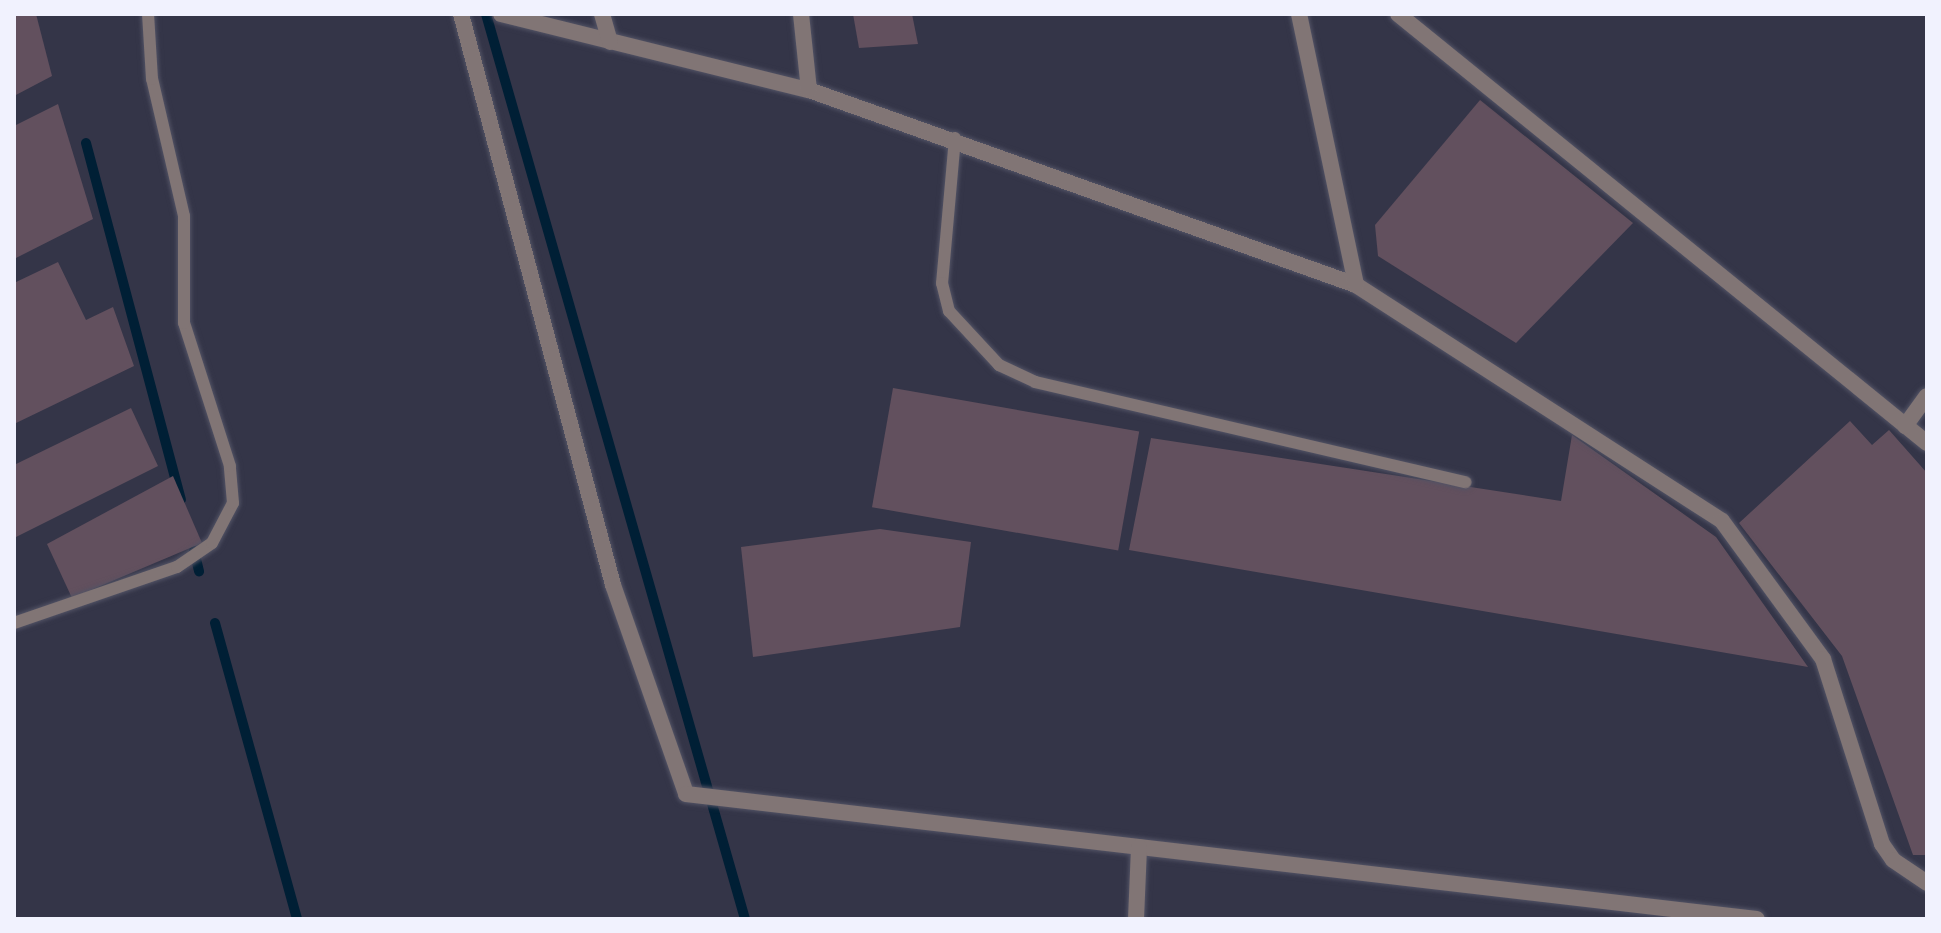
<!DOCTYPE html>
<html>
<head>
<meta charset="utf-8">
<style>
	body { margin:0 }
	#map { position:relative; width:1941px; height:933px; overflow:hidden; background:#343548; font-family:"PT Sans Narrow",sans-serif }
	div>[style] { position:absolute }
	.stream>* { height:10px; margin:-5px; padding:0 5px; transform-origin:5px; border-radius:5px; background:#001f35 }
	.building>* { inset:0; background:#62505e; transform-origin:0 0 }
	.roads { filter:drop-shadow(0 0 2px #525365) drop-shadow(0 0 2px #525365) }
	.lane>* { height:12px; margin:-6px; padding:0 6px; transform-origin:6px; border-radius:6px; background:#817575 }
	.street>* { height:16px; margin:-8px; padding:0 8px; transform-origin:8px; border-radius:8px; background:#817575 }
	span { translate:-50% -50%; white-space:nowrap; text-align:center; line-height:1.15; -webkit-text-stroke:7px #343548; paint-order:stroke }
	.frame { position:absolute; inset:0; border:16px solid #f1f2fe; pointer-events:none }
</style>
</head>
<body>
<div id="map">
	<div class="stream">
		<i style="left:486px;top:14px;width:941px;rotate:74.03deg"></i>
		<i style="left:86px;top:143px;width:369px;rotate:75.1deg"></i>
		<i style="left:194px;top:551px;width:21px;rotate:76deg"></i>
		<i style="left:215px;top:623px;width:307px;rotate:74.5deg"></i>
	</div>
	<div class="building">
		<i style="clip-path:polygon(14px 14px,36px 14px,52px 76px,14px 96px)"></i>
		<i style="clip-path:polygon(853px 14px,912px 14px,918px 44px,859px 48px)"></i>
		<i style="clip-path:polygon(1480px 100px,1633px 223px,1516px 343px,1378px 256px,1375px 225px)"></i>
		<i style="clip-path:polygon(58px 104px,93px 219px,14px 259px,14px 126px)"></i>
		<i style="clip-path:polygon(58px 262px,86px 320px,113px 307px,134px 366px,14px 424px,14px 283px)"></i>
		<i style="left:893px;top:388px;width:250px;height:121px;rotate:10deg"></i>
		<i style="clip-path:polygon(131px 408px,158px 466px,14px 538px,14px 465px)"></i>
		<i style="clip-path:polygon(1850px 421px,1872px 445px,1889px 430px,1927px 473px,1927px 855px,1913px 855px,1842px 656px,1739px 523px)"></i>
		<i style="clip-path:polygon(1572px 435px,1716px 537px,1808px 667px,1129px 550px,1151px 438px,1561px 501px)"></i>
		<i style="clip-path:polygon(173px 476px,202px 543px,72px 598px,47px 544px)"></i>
		<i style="clip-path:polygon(880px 529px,971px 542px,960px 627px,753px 657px,741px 547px)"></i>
	</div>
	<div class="roads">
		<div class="lane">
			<i style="left:955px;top:138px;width:146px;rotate:95.1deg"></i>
			<i style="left:942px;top:283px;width:29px;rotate:76deg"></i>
			<i style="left:949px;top:311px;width:74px;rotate:47.2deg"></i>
			<i style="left:999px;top:365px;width:40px;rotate:25deg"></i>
			<i style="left:1035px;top:382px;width:442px;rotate:13.1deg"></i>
			<i style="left:14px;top:623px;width:172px;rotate:-19deg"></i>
			<i style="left:177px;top:567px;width:42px;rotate:-34.4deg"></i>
			<i style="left:212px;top:543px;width:45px;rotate:-62.3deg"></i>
			<i style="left:233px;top:503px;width:37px;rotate:-95deg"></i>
			<i style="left:230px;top:466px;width:150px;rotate:-107.8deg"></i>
			<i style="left:184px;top:323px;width:107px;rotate:-90deg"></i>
			<i style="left:184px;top:216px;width:141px;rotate:-103.1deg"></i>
			<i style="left:152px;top:79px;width:65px;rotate:-93.5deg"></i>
		</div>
		<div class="street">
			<i style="left:461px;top:14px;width:591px;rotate:75.09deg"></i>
			<i style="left:613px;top:585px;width:221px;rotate:70.7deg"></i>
			<i style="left:686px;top:794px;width:1078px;rotate:6.66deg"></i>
			<i style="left:501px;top:14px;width:317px;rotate:13.9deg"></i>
			<i style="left:809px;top:90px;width:581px;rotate:19.62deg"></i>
			<i style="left:1356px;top:285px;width:435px;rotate:32.8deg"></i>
			<i style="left:1722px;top:521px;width:171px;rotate:53.8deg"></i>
			<i style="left:1823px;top:659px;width:194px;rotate:72.3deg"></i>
			<i style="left:1882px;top:844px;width:19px;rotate:55deg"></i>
			<i style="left:1893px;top:860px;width:41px;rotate:34.1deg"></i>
			<i style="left:602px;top:14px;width:29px;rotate:74deg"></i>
			<i style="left:801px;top:14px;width:76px;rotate:84deg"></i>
			<i style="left:1299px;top:14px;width:277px;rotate:78.1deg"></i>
			<i style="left:1398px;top:14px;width:681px;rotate:39.04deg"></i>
			<i style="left:1905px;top:426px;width:37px;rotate:-54deg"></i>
			<i style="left:1136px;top:919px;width:72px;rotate:-87.6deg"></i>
		</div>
	</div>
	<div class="frame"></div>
</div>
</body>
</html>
